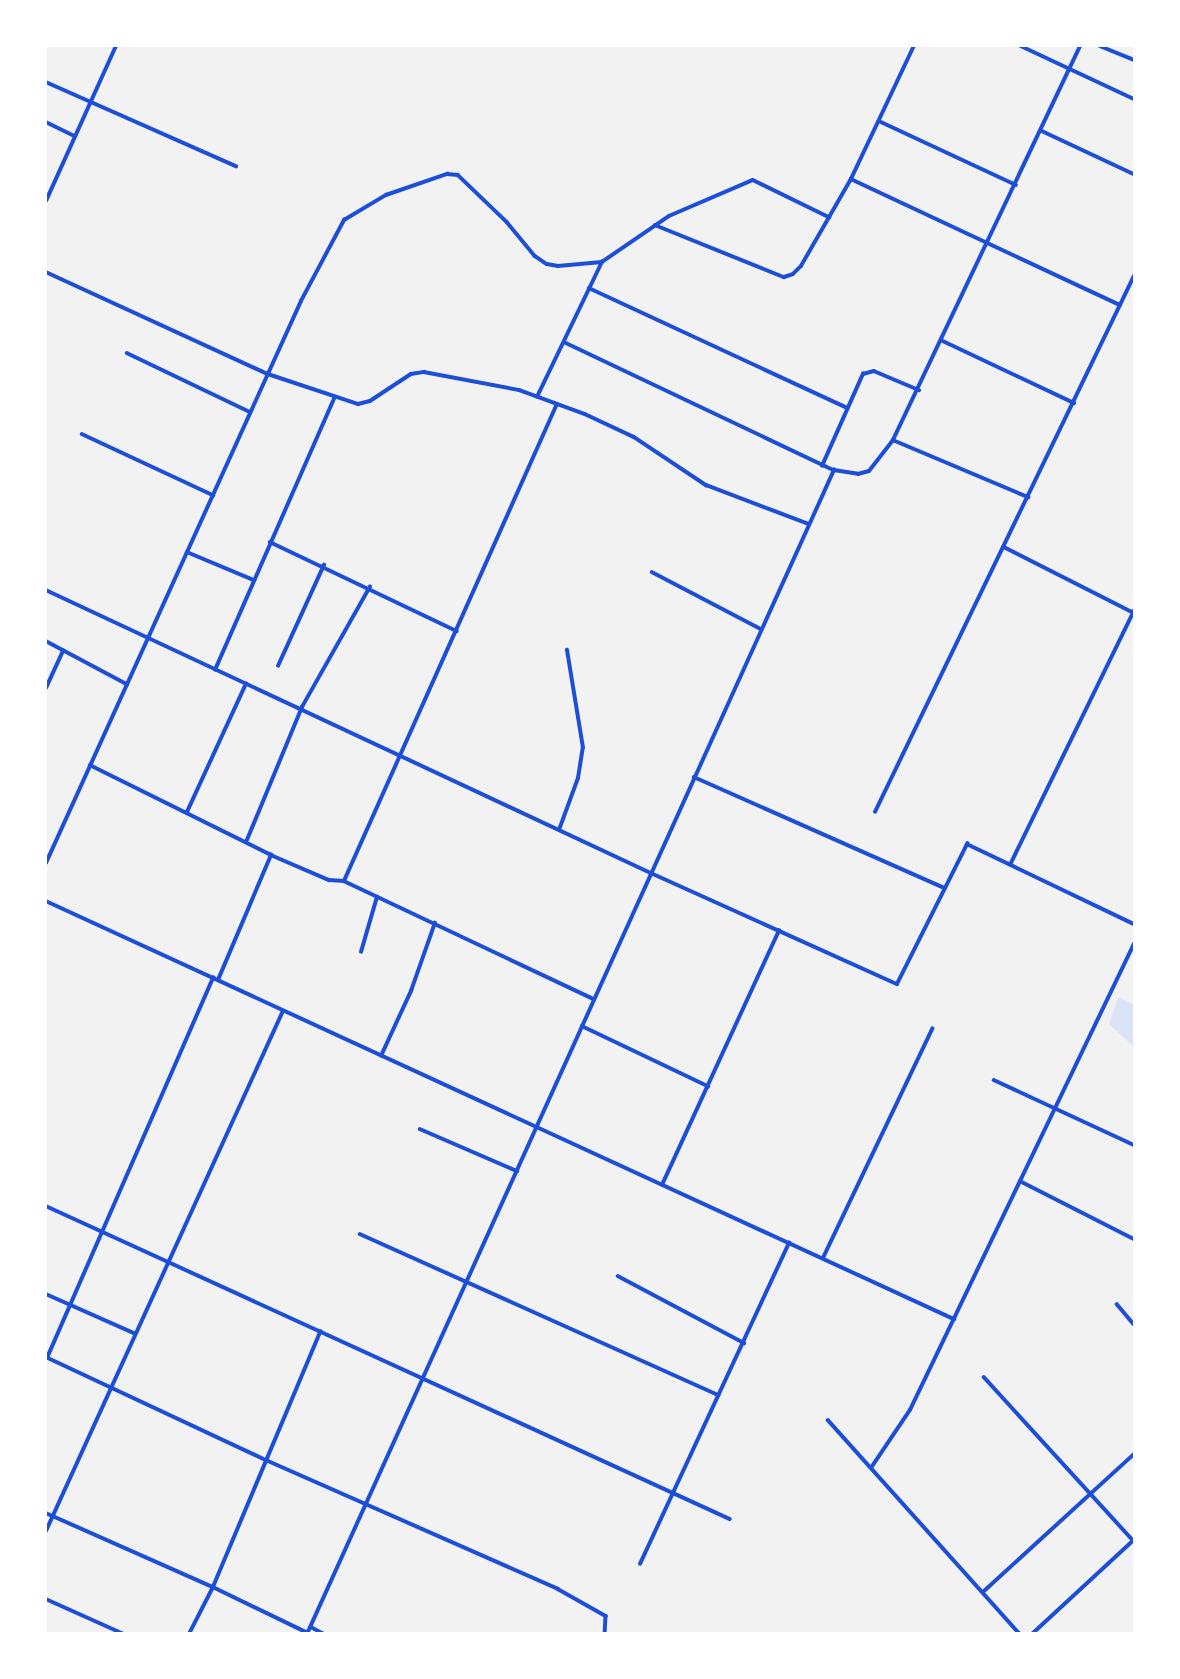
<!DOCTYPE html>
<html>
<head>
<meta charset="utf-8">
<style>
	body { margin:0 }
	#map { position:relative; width:1180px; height:1679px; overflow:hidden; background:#f2f2f2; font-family:"Titillium Web",sans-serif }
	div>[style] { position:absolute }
	.green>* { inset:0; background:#dbe4f7 }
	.minor>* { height:3.5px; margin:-1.75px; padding:0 1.75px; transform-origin:1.75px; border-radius:1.75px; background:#1d4ed8 }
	span { translate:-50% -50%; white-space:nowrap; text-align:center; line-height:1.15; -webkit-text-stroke:7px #fff; paint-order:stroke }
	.frame { position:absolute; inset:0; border:47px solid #fff; pointer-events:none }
</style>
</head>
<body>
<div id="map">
	<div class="green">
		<i style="clip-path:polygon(1118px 997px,1134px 1004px,1134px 1047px,1109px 1024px)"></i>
	</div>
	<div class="minor">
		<i style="left:1021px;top:46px;width:125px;rotate:25.1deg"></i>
		<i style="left:1100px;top:46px;width:37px;rotate:22deg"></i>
		<i style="left:46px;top:82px;width:208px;rotate:23.9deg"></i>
		<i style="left:879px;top:121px;width:151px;rotate:25deg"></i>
		<i style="left:46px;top:122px;width:32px;rotate:26deg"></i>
		<i style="left:1042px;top:131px;width:102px;rotate:25.1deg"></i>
		<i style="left:851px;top:179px;width:297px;rotate:25.1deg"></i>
		<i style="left:46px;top:201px;width:170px;rotate:-65.7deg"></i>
		<i style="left:655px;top:225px;width:139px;rotate:22deg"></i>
		<i style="left:784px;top:277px;width:9px;rotate:-18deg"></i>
		<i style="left:793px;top:274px;width:11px;rotate:-45deg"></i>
		<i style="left:801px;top:266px;width:100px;rotate:-60.1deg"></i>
		<i style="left:851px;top:179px;width:147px;rotate:-64.7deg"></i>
		<i style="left:46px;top:272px;width:244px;rotate:24.7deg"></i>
		<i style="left:268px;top:374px;width:95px;rotate:18.4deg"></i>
		<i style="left:358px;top:404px;width:12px;rotate:-14deg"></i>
		<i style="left:370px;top:401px;width:49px;rotate:-33.4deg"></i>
		<i style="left:411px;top:374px;width:13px;rotate:-9deg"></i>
		<i style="left:424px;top:372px;width:97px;rotate:10.7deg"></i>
		<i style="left:519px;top:390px;width:70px;rotate:20deg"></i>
		<i style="left:585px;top:414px;width:54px;rotate:25.1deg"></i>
		<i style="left:634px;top:437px;width:87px;rotate:33.7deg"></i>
		<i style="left:706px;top:485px;width:110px;rotate:20.7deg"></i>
		<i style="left:589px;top:288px;width:285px;rotate:24.9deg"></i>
		<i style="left:943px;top:341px;width:145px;rotate:25.3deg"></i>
		<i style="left:564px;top:342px;width:299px;rotate:25.4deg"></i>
		<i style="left:127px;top:353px;width:136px;rotate:25.6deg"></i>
		<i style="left:537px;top:397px;width:150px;rotate:-64.3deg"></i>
		<i style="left:602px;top:262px;width:81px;rotate:-34.5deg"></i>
		<i style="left:669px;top:216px;width:91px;rotate:-23.2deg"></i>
		<i style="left:753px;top:180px;width:85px;rotate:26deg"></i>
		<i style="left:82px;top:434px;width:145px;rotate:25deg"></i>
		<i style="left:893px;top:440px;width:147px;rotate:22.9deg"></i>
		<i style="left:822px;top:466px;width:101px;rotate:-66deg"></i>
		<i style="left:863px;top:374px;width:11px;rotate:-15deg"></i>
		<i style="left:874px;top:371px;width:49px;rotate:22.9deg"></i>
		<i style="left:270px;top:542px;width:207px;rotate:25.5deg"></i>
		<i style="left:1004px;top:547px;width:146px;rotate:26.9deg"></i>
		<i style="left:187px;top:552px;width:73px;rotate:22.7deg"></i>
		<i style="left:652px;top:572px;width:123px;rotate:27.6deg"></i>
		<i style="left:46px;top:590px;width:668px;rotate:25.07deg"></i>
		<i style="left:651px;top:873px;width:270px;rotate:24.3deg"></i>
		<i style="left:897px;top:984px;width:157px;rotate:-63.4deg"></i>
		<i style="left:967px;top:844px;width:185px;rotate:25.6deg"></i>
		<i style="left:46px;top:641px;width:92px;rotate:28deg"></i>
		<i style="left:278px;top:666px;width:111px;rotate:-65.5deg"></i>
		<i style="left:215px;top:670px;width:298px;rotate:-66.3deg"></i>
		<i style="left:46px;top:688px;width:41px;rotate:-65.3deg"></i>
		<i style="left:90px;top:765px;width:202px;rotate:26.4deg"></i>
		<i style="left:271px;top:855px;width:63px;rotate:23.3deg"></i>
		<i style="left:329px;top:880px;width:15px;rotate:4deg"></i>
		<i style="left:344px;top:881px;width:276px;rotate:25.3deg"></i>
		<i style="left:694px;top:777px;width:274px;rotate:23.9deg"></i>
		<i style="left:187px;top:812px;width:141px;rotate:-65.3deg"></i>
		<i style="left:875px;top:812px;width:595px;rotate:-64.21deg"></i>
		<i style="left:559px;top:830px;width:55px;rotate:-69.9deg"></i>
		<i style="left:578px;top:778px;width:30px;rotate:-81deg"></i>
		<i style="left:583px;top:748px;width:99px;rotate:-99.3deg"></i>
		<i style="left:247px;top:840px;width:144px;rotate:-67.5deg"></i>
		<i style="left:302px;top:707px;width:138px;rotate:-60.5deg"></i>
		<i style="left:46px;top:863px;width:617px;rotate:-65.59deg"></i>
		<i style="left:301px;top:301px;width:92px;rotate:-62deg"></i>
		<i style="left:344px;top:220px;width:49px;rotate:-30.8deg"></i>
		<i style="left:386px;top:195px;width:65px;rotate:-19deg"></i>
		<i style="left:447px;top:174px;width:11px;rotate:5deg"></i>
		<i style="left:458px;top:175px;width:68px;rotate:43.8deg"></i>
		<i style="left:507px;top:222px;width:44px;rotate:50.5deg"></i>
		<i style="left:535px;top:256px;width:14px;rotate:34deg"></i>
		<i style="left:547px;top:264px;width:11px;rotate:10deg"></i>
		<i style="left:558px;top:266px;width:44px;rotate:-5.2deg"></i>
		<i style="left:1010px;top:865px;width:283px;rotate:-64deg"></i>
		<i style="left:344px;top:881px;width:522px;rotate:-65.94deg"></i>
		<i style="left:46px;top:901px;width:1000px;rotate:24.72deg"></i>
		<i style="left:361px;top:952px;width:57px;rotate:-73.8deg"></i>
		<i style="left:218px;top:980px;width:136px;rotate:-67deg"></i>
		<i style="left:582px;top:1026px;width:140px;rotate:25.5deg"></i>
		<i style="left:381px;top:1056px;width:72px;rotate:-65.2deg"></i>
		<i style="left:411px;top:991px;width:72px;rotate:-70.6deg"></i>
		<i style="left:994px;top:1080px;width:154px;rotate:24.9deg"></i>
		<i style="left:420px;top:1129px;width:106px;rotate:23.4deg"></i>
		<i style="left:1020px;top:1181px;width:128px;rotate:27deg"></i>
		<i style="left:662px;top:1185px;width:280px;rotate:-65.3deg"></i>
		<i style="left:46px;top:1206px;width:752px;rotate:24.59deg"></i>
		<i style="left:360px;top:1234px;width:393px;rotate:24.2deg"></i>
		<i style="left:823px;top:1258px;width:254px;rotate:-64.5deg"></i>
		<i style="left:618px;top:1276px;width:143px;rotate:28deg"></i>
		<i style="left:46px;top:1294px;width:96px;rotate:23.9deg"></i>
		<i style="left:1117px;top:1304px;width:26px;rotate:50deg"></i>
		<i style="left:46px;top:1357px;width:243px;rotate:25.1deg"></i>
		<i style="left:266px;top:1460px;width:319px;rotate:23.8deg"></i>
		<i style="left:558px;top:1589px;width:55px;rotate:29.4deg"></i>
		<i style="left:606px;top:1616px;width:18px;rotate:93deg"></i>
		<i style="left:47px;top:1358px;width:415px;rotate:-66.4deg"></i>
		<i style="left:984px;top:1377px;width:222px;rotate:47.6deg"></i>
		<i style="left:828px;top:1420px;width:288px;rotate:48.1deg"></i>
		<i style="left:871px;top:1468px;width:70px;rotate:-56.1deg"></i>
		<i style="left:910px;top:1410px;width:517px;rotate:-64.33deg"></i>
		<i style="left:46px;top:1513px;width:183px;rotate:23.9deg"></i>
		<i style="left:213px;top:1587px;width:106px;rotate:25.8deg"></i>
		<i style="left:46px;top:1531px;width:571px;rotate:-65.5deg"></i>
		<i style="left:640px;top:1564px;width:354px;rotate:-65.1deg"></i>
		<i style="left:983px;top:1592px;width:205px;rotate:-42.4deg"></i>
		<i style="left:46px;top:1599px;width:85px;rotate:24.2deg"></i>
		<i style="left:311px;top:1627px;width:15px;rotate:28deg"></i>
		<i style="left:189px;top:1634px;width:53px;rotate:-62.9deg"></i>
		<i style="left:213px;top:1587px;width:277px;rotate:-67.2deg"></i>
		<i style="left:307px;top:1634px;width:1278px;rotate:-65.64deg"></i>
		<i style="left:834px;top:470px;width:24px;rotate:9deg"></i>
		<i style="left:858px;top:474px;width:11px;rotate:-15deg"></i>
		<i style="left:869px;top:471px;width:39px;rotate:-52deg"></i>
		<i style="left:893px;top:440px;width:436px;rotate:-64.6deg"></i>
		<i style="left:1032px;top:1634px;width:139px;rotate:-42.7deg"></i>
	</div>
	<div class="frame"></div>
</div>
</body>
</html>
